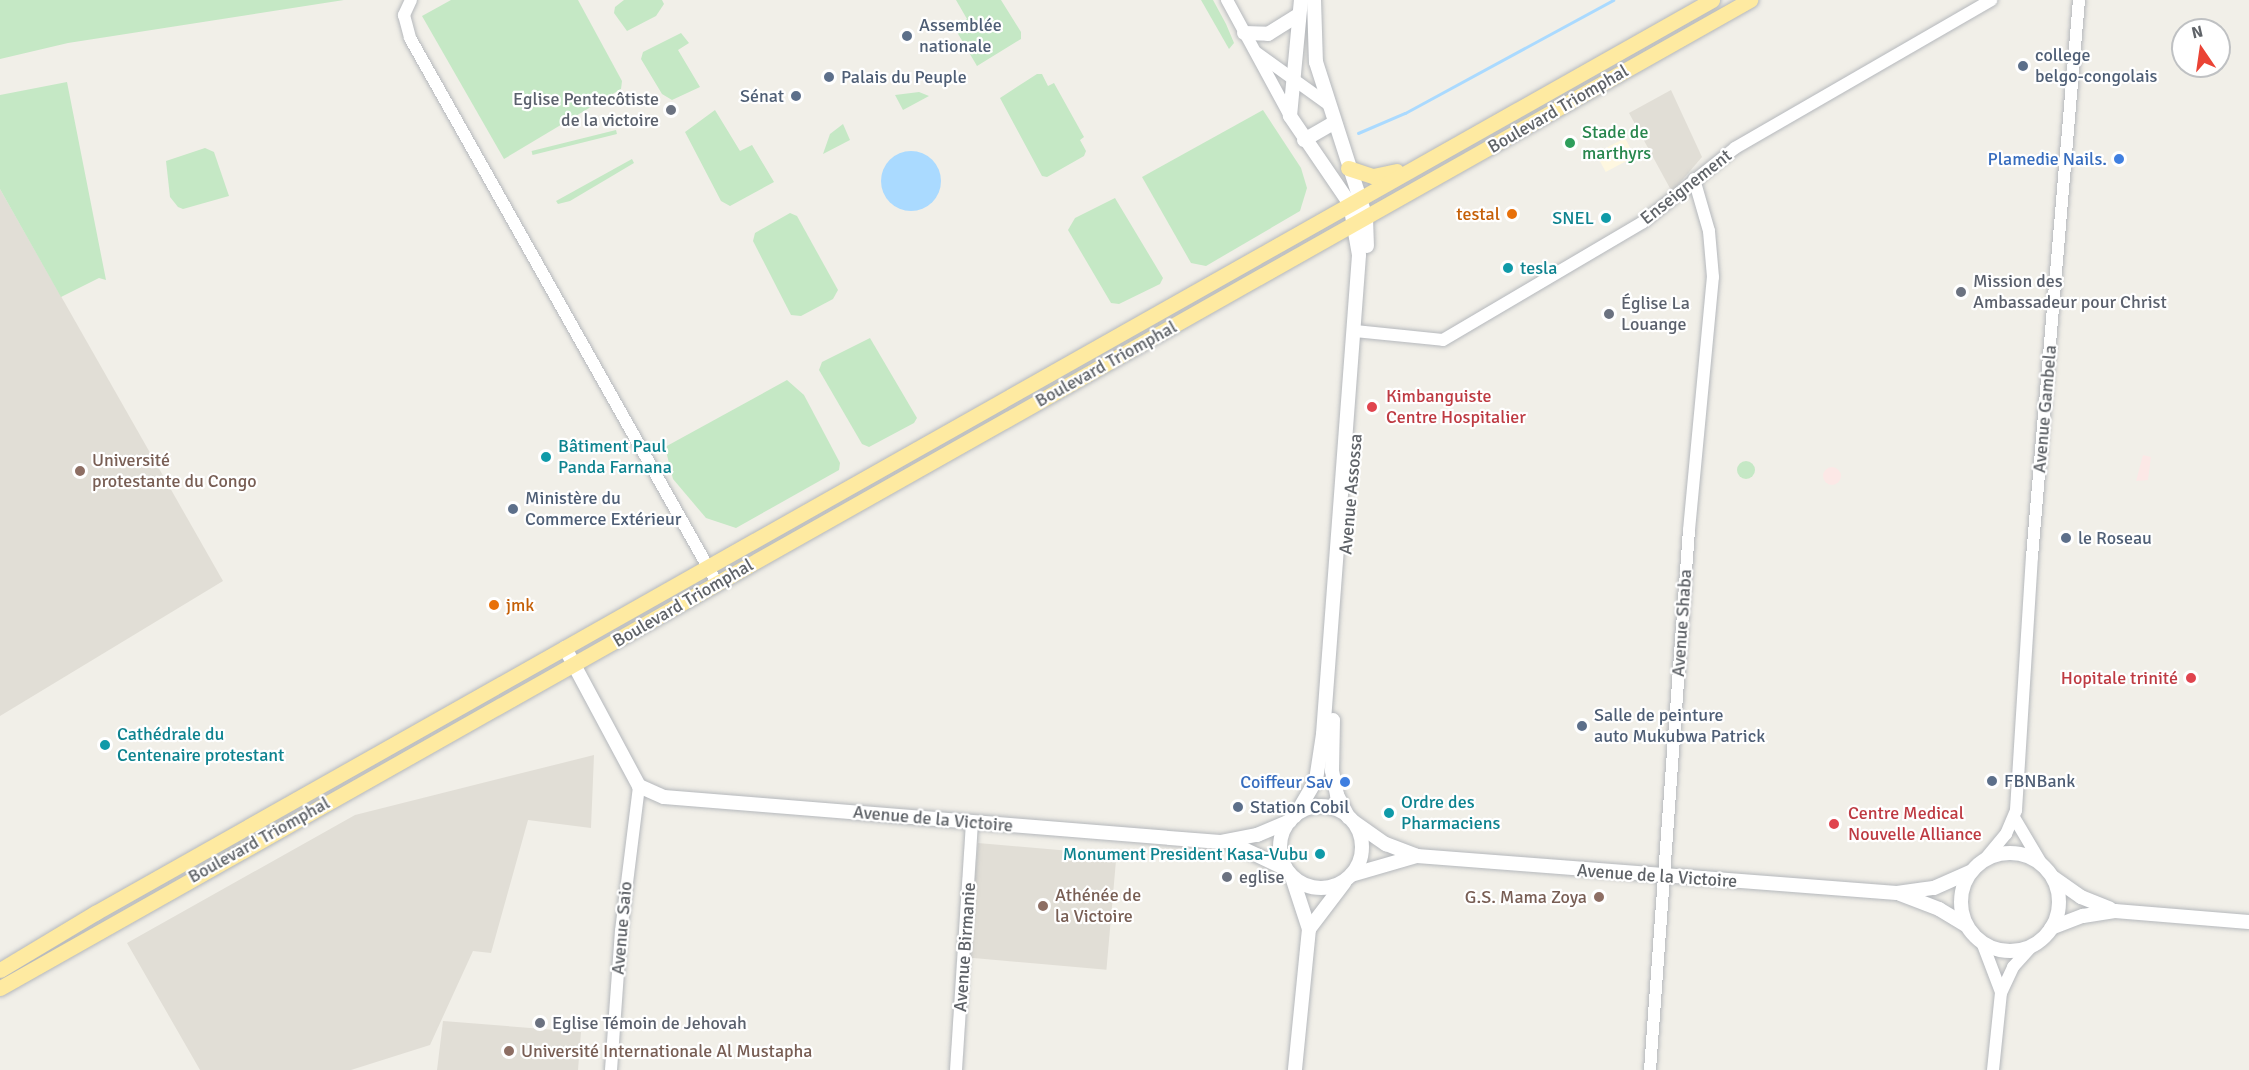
<!DOCTYPE html>
<html>
<head>
<meta charset="utf-8">
<style>
	body { margin:0 }
	#map { position:relative; width:2249px; height:1070px; overflow:hidden; background:#f1efe8; font-family:Signika,sans-serif }
	div>[style] { position:absolute }
	.commercial>* { inset:0; background:#fef7e0; transform-origin:0 0 }
	.education>* { inset:0; background:#e1ded6; transform-origin:0 0 }
	.medical>* { inset:0; background:#fce8e6 }
	.round { border-radius:50% }
	.green>* { inset:0; background:#c5e8c5; transform-origin:0 0 }
	.water>* { inset:0; background:#aadaff }
	.stream>* { height:3px; margin:-1.5px; padding:0 1.5px; transform-origin:1.5px; border-radius:1.5px; background:#aadaff }
	.roads { filter:drop-shadow(0 0 2px #b5b8bc) drop-shadow(0 0 2px #b5b8bc) }
	.tertiary>* { height:12px; margin:-6px; padding:0 6px; transform-origin:6px; border-radius:6px; background:#fff }
	.secondary>* { height:14px; margin:-7px; padding:0 7px; transform-origin:7px; border-radius:7px; background:#fff }
	.secondary>.ring { margin:-7px; padding:0; box-sizing:content-box; background:none; border:14px solid #fff; border-radius:50% }
	.trunk>* { height:15px; margin:-7.5px; padding:0 7.5px; transform-origin:7.5px; border-radius:7.5px; background:#feeaa1 }
	.dots>* { width:16px; height:16px; translate:-50% -50%; box-sizing:border-box; border:3px solid #fff; border-radius:50% }
	span { translate:-50% -50%; white-space:nowrap; text-align:center; line-height:1.15; -webkit-text-stroke:4.5px #fff; paint-order:stroke }
	.service-label { font-size:18px; color:#4e5e75 }
	.left { translate:0 -50%; text-align:left }
	.right { translate:-100% -50%; text-align:right }
	.worship-label { font-size:18px; color:#5b616d }
	.street-label { font-size:18px; color:#5f6368 }
	.leisure-label { font-size:18px; color:#27864d }
	.shop-label { font-size:18px; color:#366cbe }
	.food-label { font-size:18px; color:#c56008 }
	.culture-label { font-size:18px; color:#0d838f }
	.health-label { font-size:18px; color:#be3a42 }
	.education-label { font-size:18px; color:#785e54 }
	.north { position:absolute; left:2171px; top:18px; width:60px; height:60px; box-sizing:border-box; background:#fff; border:2px solid #bfc1c3; border-radius:50%; rotate:347deg; font-size:16px; font-weight:700; line-height:24px; text-align:center; color:#5f6368 }
	.north::after { content:''; display:block; margin:auto; width:21px; height:27px; background:#ea4335; clip-path:polygon(50% 0,100% 100%,50% 72%,0 100%) }
</style>
</head>
<body>
<div id="map">
	<div class="commercial">
		<i style="left:1625px;top:138px;width:21px;height:33px;rotate:62deg"></i>
	</div>
	<div class="education">
		<i style="clip-path:polygon(1671px 90px,1702px 157px,1672px 192px,1629px 113px)"></i>
		<i style="clip-path:polygon(0 189px,223px 581px,0 716px)"></i>
		<i style="clip-path:polygon(594px 755px,591px 828px,528px 820px,491px 953px,473px 951px,430px 1045px,351px 1070px,200px 1070px,127px 943px,355px 815px)"></i>
		<i style="left:978px;top:843px;width:139px;height:115px;rotate:5deg"></i>
		<i style="clip-path:polygon(443px 1021px,581px 1032px,578px 1070px,437px 1070px)"></i>
	</div>
	<div class="medical">
		<i style="clip-path:polygon(2143px 455px,2151px 457px,2148px 480px,2136px 481px)"></i>
		<i class="round" style="left:1823px;top:467px;width:18px;height:18px"></i>
	</div>
	<div class="green">
		<i style="clip-path:polygon(0 0,344px 0,68px 43px,0 59px)"></i>
		<i style="clip-path:polygon(451px 0,578px 0,622px 81px,621px 89px,504px 159px,422px 16px)"></i>
		<i style="clip-path:polygon(624px 0,662px 0,664px 4px,656px 16px,627px 31px,614px 13px,615px 7px)"></i>
		<i style="clip-path:polygon(956px 0,1001px 0,1021px 32px,1021px 39px,977px 66px,954px 27px,967px 19px)"></i>
		<i style="clip-path:polygon(1201px 0,1213px 0,1226px 24px,1234px 43px,1229px 49px)"></i>
		<i style="clip-path:polygon(681px 33px,689px 43px,678px 50px,700px 87px,672px 100px,662px 94px,641px 59px,643px 52px)"></i>
		<i style="clip-path:polygon(1037px 74px,1042px 74px,1048px 86px,1054px 83px,1084px 137px,1080px 140px,1086px 151px,1084px 156px,1047px 177px,1042px 176px,1000px 98px)"></i>
		<i style="clip-path:polygon(67px 82px,106px 280px,99px 278px,61px 297px,0 189px,0 95px)"></i>
		<i style="clip-path:polygon(919px 92px,929px 96px,903px 110px,895px 95px)"></i>
		<i style="clip-path:polygon(715px 110px,740px 151px,752px 145px,774px 182px,730px 206px,721px 201px,685px 132px)"></i>
		<i style="clip-path:polygon(1263px 110px,1301px 168px,1307px 188px,1300px 211px,1206px 266px,1191px 263px,1142px 177px)"></i>
		<i style="clip-path:polygon(843px 124px,850px 140px,823px 154px,830px 134px)"></i>
		<i style="left:616px;top:130px;width:4px;height:87px;rotate:76deg"></i>
		<i style="clip-path:polygon(205px 148px,214px 152px,229px 196px,183px 209px,178px 207px,170px 197px,166px 161px)"></i>
		<i style="clip-path:polygon(632px 159px,634px 163px,570px 201px,558px 204px,556px 201px)"></i>
		<i style="clip-path:polygon(1115px 198px,1163px 278px,1160px 284px,1119px 304px,1111px 303px,1068px 230px,1075px 218px)"></i>
		<i style="clip-path:polygon(790px 213px,797px 216px,838px 290px,833px 299px,801px 316px,791px 315px,753px 241px,755px 233px)"></i>
		<i style="clip-path:polygon(870px 338px,917px 418px,914px 423px,869px 447px,862px 444px,819px 370px,822px 362px)"></i>
		<i style="clip-path:polygon(787px 380px,804px 395px,840px 463px,839px 470px,736px 528px,706px 518px,673px 479px,665px 447px)"></i>
		<i class="round" style="left:1737px;top:461px;width:18px;height:18px"></i>
	</div>
	<div class="water">
		<i class="round" style="left:881px;top:151px;width:60px;height:60px"></i>
	</div>
	<div class="stream">
		<i style="left:1358px;top:133px;width:51px;rotate:-23.1deg"></i>
		<i style="left:1405px;top:113px;width:237px;rotate:-28.5deg"></i>
	</div>
	<div class="roads">
		<div class="tertiary">
			<i style="left:411px;top:0;width:17px;rotate:115deg"></i>
			<i style="left:404px;top:15px;width:24px;rotate:75deg"></i>
			<i style="left:410px;top:38px;width:626px;rotate:60.61deg"></i>
			<i style="left:1227px;top:0;width:132px;rotate:61.5deg"></i>
			<i style="left:1257px;top:53px;width:87px;rotate:35.7deg"></i>
			<i style="left:1355px;top:331px;width:88px;rotate:5.8deg"></i>
			<i style="left:1443px;top:340px;width:232px;rotate:-30.5deg"></i>
			<i style="left:1643px;top:222px;width:118px;rotate:-38.8deg"></i>
			<i style="left:1735px;top:148px;width:296px;rotate:-30deg"></i>
			<i style="left:2015px;top:819px;width:51px;rotate:59.4deg"></i>
			<i style="left:1985px;top:859px;width:33px;rotate:-50deg"></i>
			<i style="left:2006px;top:834px;width:26px;rotate:-67deg"></i>
			<i style="left:2016px;top:810px;width:254px;rotate:-86.4deg"></i>
			<i style="left:2032px;top:557px;width:559px;rotate:-85.18deg"></i>
			<i style="left:1982px;top:942px;width:53px;rotate:69.2deg"></i>
			<i style="left:611px;top:1070px;width:139px;rotate:-85.9deg"></i>
			<i style="left:621px;top:931px;width:146px;rotate:-82.9deg"></i>
			<i style="left:956px;top:1070px;width:248px;rotate:-86.3deg"></i>
			<i style="left:1650px;top:1070px;width:541px;rotate:-85.87deg"></i>
			<i style="left:1689px;top:530px;width:254px;rotate:-84.6deg"></i>
			<i style="left:1713px;top:277px;width:46px;rotate:-95deg"></i>
			<i style="left:1709px;top:231px;width:54px;rotate:-106.1deg"></i>
			<i style="left:1993px;top:1070px;width:77px;rotate:-84.1deg"></i>
			<i style="left:2001px;top:993px;width:29px;rotate:-65deg"></i>
			<i style="left:2013px;top:967px;width:30px;rotate:-48deg"></i>
		</div>
		<div class="secondary">
			<i style="left:1314px;top:0;width:62px;rotate:88.2deg"></i>
			<i style="left:1316px;top:62px;width:164px;rotate:72.2deg"></i>
			<i style="left:1366px;top:218px;width:28px;rotate:88deg"></i>
			<i style="left:1244px;top:33px;width:24px;rotate:2deg"></i>
			<i style="left:1268px;top:34px;width:36px;rotate:-32deg"></i>
			<i style="left:1304px;top:140px;width:34px;rotate:-30deg"></i>
			<i style="left:565px;top:648px;width:157px;rotate:61.8deg"></i>
			<i style="left:639px;top:786px;width:27px;rotate:24deg"></i>
			<i style="left:664px;top:797px;width:558px;rotate:4.63deg"></i>
			<i style="left:1220px;top:842px;width:38px;rotate:-11deg"></i>
			<i style="left:1257px;top:835px;width:36px;rotate:-23deg"></i>
			<i style="left:1333px;top:720px;width:51px;rotate:91.1deg"></i>
			<i style="left:1332px;top:771px;width:25px;rotate:78deg"></i>
			<i style="left:1337px;top:795px;width:25px;rotate:63deg"></i>
			<i class="ring" style="left:1280px;top:806px;width:68px;height:68px"></i>
			<i style="left:1295px;top:816px;width:42px;rotate:-59.7deg"></i>
			<i style="left:1316px;top:780px;width:47px;rotate:-81.3deg"></i>
			<i style="left:1323px;top:734px;width:480px;rotate:-85.7deg"></i>
			<i style="left:1359px;top:255px;width:52px;rotate:-100deg"></i>
			<i style="left:1350px;top:204px;width:107px;rotate:-124.3deg"></i>
			<i style="left:1290px;top:116px;width:117px;rotate:-84.6deg"></i>
			<i style="left:1354px;top:822px;width:39px;rotate:35deg"></i>
			<i style="left:1386px;top:844px;width:31px;rotate:21deg"></i>
			<i style="left:1229px;top:842px;width:63px;rotate:25.3deg"></i>
			<i class="ring" style="left:1961px;top:853px;width:84px;height:84px"></i>
			<i style="left:1351px;top:875px;width:69px;rotate:-16.1deg"></i>
			<i style="left:1417px;top:856px;width:481px;rotate:4.4deg"></i>
			<i style="left:1897px;top:893px;width:37px;rotate:-8deg"></i>
			<i style="left:1934px;top:888px;width:39px;rotate:-24deg"></i>
			<i style="left:1292px;top:877px;width:55px;rotate:71.9deg"></i>
			<i style="left:1309px;top:929px;width:142px;rotate:95.7deg"></i>
			<i style="left:2054px;top:878px;width:33px;rotate:35deg"></i>
			<i style="left:2081px;top:897px;width:31px;rotate:22deg"></i>
			<i style="left:1900px;top:894px;width:42px;rotate:21deg"></i>
			<i style="left:1939px;top:909px;width:31px;rotate:31deg"></i>
			<i style="left:2051px;top:928px;width:34px;rotate:-21deg"></i>
			<i style="left:2083px;top:916px;width:32px;rotate:-9deg"></i>
			<i style="left:2115px;top:911px;width:134px;rotate:4.7deg"></i>
			<i style="left:1309px;top:929px;width:58px;rotate:-52.7deg"></i>
		</div>
		<div class="trunk">
			<i style="left:1348px;top:168px;width:26px;rotate:18deg"></i>
			<i style="left:1373px;top:176px;width:24px;rotate:-12deg"></i>
			<i style="left:0;top:970px;width:111px;rotate:-31deg"></i>
			<i style="left:95px;top:913px;width:1857px;rotate:-29.45deg"></i>
			<i style="left:0;top:988px;width:2010px;rotate:-29.45deg"></i>
		</div>
	</div>
	<div class="dots">
		<i style="left:907px;top:36px;background:#5c6f8a"></i>
		<i style="left:2023px;top:66px;background:#5c6f8a"></i>
		<i style="left:829px;top:77px;background:#5c6f8a"></i>
		<i style="left:796px;top:96px;background:#5c6f8a"></i>
		<i style="left:671px;top:110px;background:#6b7280"></i>
		<i style="left:1570px;top:143px;background:#2e9e5b"></i>
		<i style="left:2119px;top:159px;background:#3f7fe0"></i>
		<i style="left:1512px;top:214px;background:#e8710a"></i>
		<i style="left:1606px;top:218px;background:#0f9aa8"></i>
		<i style="left:1508px;top:268px;background:#0f9aa8"></i>
		<i style="left:1961px;top:292px;background:#6b7280"></i>
		<i style="left:1609px;top:314px;background:#6b7280"></i>
		<i style="left:1372px;top:407px;background:#e0444e"></i>
		<i style="left:546px;top:457px;background:#0f9aa8"></i>
		<i style="left:80px;top:471px;background:#8d6e63"></i>
		<i style="left:513px;top:509px;background:#5c6f8a"></i>
		<i style="left:2066px;top:538px;background:#5c6f8a"></i>
		<i style="left:494px;top:605px;background:#e8710a"></i>
		<i style="left:2191px;top:678px;background:#e0444e"></i>
		<i style="left:1582px;top:726px;background:#5c6f8a"></i>
		<i style="left:105px;top:745px;background:#0f9aa8"></i>
		<i style="left:1992px;top:781px;background:#5c6f8a"></i>
		<i style="left:1345px;top:782px;background:#3f7fe0"></i>
		<i style="left:1238px;top:807px;background:#5c6f8a"></i>
		<i style="left:1389px;top:813px;background:#0f9aa8"></i>
		<i style="left:1834px;top:824px;background:#e0444e"></i>
		<i style="left:1320px;top:854px;background:#0f9aa8"></i>
		<i style="left:1227px;top:877px;background:#6b7280"></i>
		<i style="left:1599px;top:897px;background:#8d6e63"></i>
		<i style="left:1043px;top:906px;background:#8d6e63"></i>
		<i style="left:540px;top:1023px;background:#6b7280"></i>
		<i style="left:509px;top:1051px;background:#8d6e63"></i>
	</div>
	<div class="service-label">
		<span class="left" style="left:919px;top:36px">Assemblée<br>nationale</span>
		<span class="left" style="left:2035px;top:66px">college<br>belgo-congolais</span>
		<span class="left" style="left:841px;top:77px">Palais du Peuple</span>
		<span class="right" style="left:784px;top:96px">Sénat</span>
		<span class="left" style="left:525px;top:509px">Ministère du<br>Commerce Extérieur</span>
		<span class="left" style="left:2078px;top:538px">le Roseau</span>
		<span class="left" style="left:1594px;top:726px">Salle de peinture<br>auto Mukubwa Patrick</span>
		<span class="left" style="left:2004px;top:781px">FBNBank</span>
		<span class="left" style="left:1250px;top:807px">Station Cobil</span>
	</div>
	<div class="worship-label">
		<span class="right" style="left:659px;top:110px">Eglise Pentecôtiste<br>de la victoire</span>
		<span class="left" style="left:1973px;top:292px">Mission des<br>Ambassadeur pour Christ</span>
		<span class="left" style="left:1621px;top:314px">Église La<br>Louange</span>
		<span class="left" style="left:1239px;top:877px">eglise</span>
		<span class="left" style="left:552px;top:1023px">Eglise Témoin de Jehovah</span>
	</div>
	<div class="street-label">
		<span style="left:1558px;top:109px;rotate:-30deg">Boulevard Triomphal</span>
		<span style="left:1686px;top:187px;rotate:-38deg">Enseignement</span>
		<span style="left:1106px;top:364px;rotate:-29deg">Boulevard Triomphal</span>
		<span style="left:2045px;top:409px;rotate:-85deg">Avenue Gambela</span>
		<span style="left:1351px;top:494px;rotate:-85deg">Avenue Assossa</span>
		<span style="left:683px;top:603px;rotate:-30deg">Boulevard Triomphal</span>
		<span style="left:1682px;top:623px;rotate:-86deg">Avenue Shaba</span>
		<span style="left:933px;top:819px;rotate:5deg">Avenue de la Victoire</span>
		<span style="left:259px;top:840px;rotate:-29deg">Boulevard Triomphal</span>
		<span style="left:1657px;top:876px;rotate:4deg">Avenue de la Victoire</span>
		<span style="left:622px;top:928px;rotate:-85deg">Avenue Saio</span>
		<span style="left:965px;top:947px;rotate:-86deg">Avenue Birmanie</span>
	</div>
	<div class="leisure-label">
		<span class="left" style="left:1582px;top:143px">Stade de<br>marthyrs</span>
	</div>
	<div class="shop-label">
		<span class="right" style="left:2107px;top:159px">Plamedie Nails.</span>
		<span class="right" style="left:1333px;top:782px">Coiffeur Sav</span>
	</div>
	<div class="food-label">
		<span class="right" style="left:1500px;top:214px">testal</span>
		<span class="left" style="left:506px;top:605px">jmk</span>
	</div>
	<div class="culture-label">
		<span class="right" style="left:1594px;top:218px">SNEL</span>
		<span class="left" style="left:1520px;top:268px">tesla</span>
		<span class="left" style="left:558px;top:457px">Bâtiment Paul<br>Panda Farnana</span>
		<span class="left" style="left:117px;top:745px">Cathédrale du<br>Centenaire protestant</span>
		<span class="left" style="left:1401px;top:813px">Ordre des<br>Pharmaciens</span>
		<span class="right" style="left:1308px;top:854px">Monument President Kasa-Vubu</span>
	</div>
	<div class="health-label">
		<span class="left" style="left:1386px;top:407px">Kimbanguiste<br>Centre Hospitalier</span>
		<span class="right" style="left:2178px;top:678px">Hopitale trinité</span>
		<span class="left" style="left:1848px;top:824px">Centre Medical<br>Nouvelle Alliance</span>
	</div>
	<div class="education-label">
		<span class="left" style="left:92px;top:471px">Université<br>protestante du Congo</span>
		<span class="left" style="left:1055px;top:906px">Athénée de<br>la Victoire</span>
		<span class="right" style="left:1587px;top:897px">G.S. Mama Zoya</span>
		<span class="left" style="left:521px;top:1051px">Université Internationale Al Mustapha</span>
	</div>
	<div class="north">N</div>
</div>
</body>
</html>
